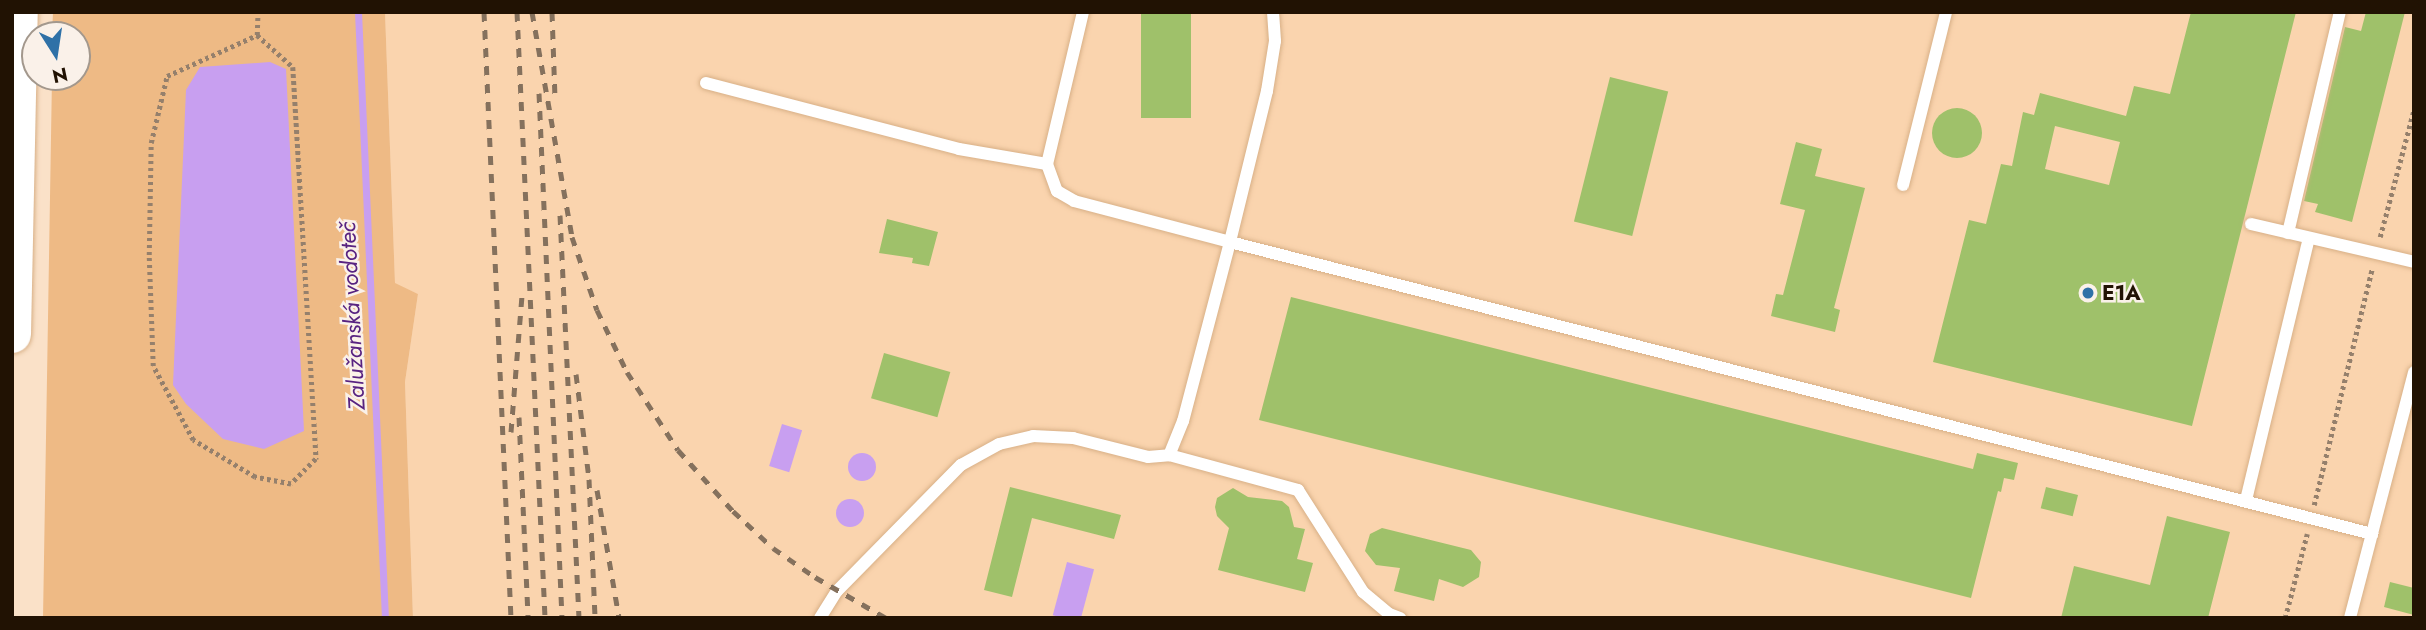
<!DOCTYPE html>
<html>
<head>
<meta charset="utf-8">
<style>
	body { margin:0 }
	#map { position:relative; width:2426px; height:630px; overflow:hidden; background:#fae1c8; font-family:Jost,sans-serif }
	div>[style] { position:absolute }
	.built>* { inset:0; background:#fad4ae }
	.green>* { inset:0; background:#eeba85 }
	.water>* { inset:0; background:#c89ff0; transform-origin:0 0 }
	.round { border-radius:50% }
	.stream>* { height:7px; margin:-3.5px; padding:0 3.5px; transform-origin:3.5px; border-radius:3.5px; background:#c89ff0 }
	.building>* { inset:0; background:#9fc16a; transform-origin:0 0 }
	.path>* { height:4.5px; margin-top:-2.25px; transform-origin:0; background:repeating-linear-gradient(90deg,#95806c 0 3.5px,transparent 0 7px) }
	.roads { filter:drop-shadow(0 0 2px #d8b087) drop-shadow(0 0 2px #d8b087) }
	.lane>* { height:12px; margin:-6px; padding:0 6px; transform-origin:6px; border-radius:6px; background:#fff }
	.highway>* { height:38px; margin:-19px; padding:0 19px; transform-origin:19px; border-radius:19px; background:#fff }
	.rail>* { height:5px; margin-top:-2.5px; transform-origin:0; background:repeating-linear-gradient(90deg,#85715d 0 9px,transparent 0 18px) }
	.dots>* { width:19px; height:19px; translate:-50% -50%; box-sizing:border-box; border:4px solid #faf1e9; border-radius:50% }
	span { translate:-50% -50%; white-space:nowrap; text-align:center; line-height:1.15; -webkit-text-stroke:5px #faf1e9; paint-order:stroke }
	.poi-label { font-size:21px; color:#211203; font-weight:700 }
	.left { translate:0 -50%; text-align:left }
	.water-label { font-size:23px; color:#582280; font-style:italic }
	.frame { position:absolute; inset:0; border:14px solid #211203; pointer-events:none }
	.north { position:absolute; left:21px; top:21px; width:70px; height:70px; box-sizing:border-box; background:#faf1e9; border:2px solid #a3988d; border-radius:50%; rotate:168deg; font-size:19px; font-weight:700; line-height:28px; text-align:center; color:#211203 }
	.north::after { content:''; display:block; margin:auto; width:24px; height:32px; background:#2f71a7; clip-path:polygon(50% 0,100% 100%,50% 72%,0 100%) }
</style>
</head>
<body>
<div id="map">
	<div class="built">
		<i style="clip-path:polygon(385px 12px,2414px 12px,2414px 618px,413px 618px,405px 382px,418px 294px,395px 284px)"></i>
	</div>
	<div class="green">
		<i style="clip-path:polygon(53px 12px,385px 12px,395px 283px,418px 294px,405px 382px,413px 618px,43px 618px,52px 77px,77px 77px,77px 35px,52px 35px)"></i>
	</div>
	<div class="water">
		<i style="clip-path:polygon(270px 62px,286px 69px,304px 431px,264px 449px,223px 439px,186px 404px,173px 385px,186px 90px,200px 67px)"></i>
		<i style="left:782px;top:424px;width:21px;height:44px;rotate:17deg"></i>
		<i class="round" style="left:848px;top:453px;width:28px;height:28px"></i>
		<i class="round" style="left:836px;top:499px;width:28px;height:28px"></i>
		<i style="left:1067px;top:562px;width:28px;height:55px;rotate:15deg"></i>
	</div>
	<div class="stream">
		<i style="left:358px;top:12px;width:607px;rotate:87.45deg"></i>
	</div>
	<div class="building">
		<i style="left:1141px;top:12px;width:50px;height:106px"></i>
		<i style="clip-path:polygon(evenodd,2191px 12px,2296px 12px,2192px 426px,1933px 362px,1969px 220px,1986px 224px,2001px 164px,2012px 166px,2023px 112px,2034px 115px,2040px 93px,2126px 116px,2134px 86px,2170px 94px,2191px 12px,2055px 126px,2120px 142px,2109px 185px,2045px 169px,2055px 126px)"></i>
		<i style="clip-path:polygon(2366px 12px,2405px 12px,2352px 222px,2315px 212px,2318px 204px,2304px 201px,2345px 27px,2361px 31px)"></i>
		<i style="left:1610px;top:77px;width:60px;height:149px;rotate:14deg"></i>
		<i class="round" style="left:1932px;top:108px;width:50px;height:50px"></i>
		<i style="clip-path:polygon(1796px 142px,1822px 149px,1815px 176px,1865px 188px,1834px 308px,1840px 310px,1835px 332px,1771px 316px,1776px 294px,1783px 295px,1805px 210px,1780px 204px)"></i>
		<i style="clip-path:polygon(887px 219px,938px 232px,929px 266px,912px 263px,913px 258px,879px 253px)"></i>
		<i style="clip-path:polygon(1291px 297px,1973px 469px,1977px 453px,2018px 463px,2014px 480px,2004px 478px,2001px 492px,1998px 491px,1971px 598px,1259px 420px)"></i>
		<i style="left:884px;top:353px;width:69px;height:47px;rotate:16deg"></i>
		<i style="clip-path:polygon(1010px 487px,1121px 515px,1114px 539px,1032px 518px,1012px 597px,984px 590px)"></i>
		<i style="left:2046px;top:487px;width:33px;height:22px;rotate:14deg"></i>
		<i style="clip-path:polygon(1233px 488px,1248px 497px,1282px 501px,1289px 507px,1294px 527px,1305px 529px,1297px 559px,1313px 563px,1305px 592px,1218px 570px,1229px 528px,1217px 516px,1215px 507px,1217px 498px)"></i>
		<i style="clip-path:polygon(2167px 516px,2230px 532px,2208px 618px,2061px 618px,2074px 566px,2150px 585px)"></i>
		<i style="clip-path:polygon(1382px 528px,1471px 550px,1481px 562px,1479px 577px,1463px 587px,1439px 579px,1434px 601px,1394px 591px,1400px 568px,1376px 565px,1365px 551px,1370px 534px)"></i>
		<i style="clip-path:polygon(2390px 582px,2414px 588px,2414px 615px,2384px 607px)"></i>
	</div>
	<div class="path">
		<i style="left:257px;top:35px;width:48px;rotate:41.6deg"></i>
		<i style="left:293px;top:67px;width:393px;rotate:86.6deg"></i>
		<i style="left:316px;top:459px;width:35px;rotate:135deg"></i>
		<i style="left:291px;top:484px;width:37px;rotate:-169deg"></i>
		<i style="left:255px;top:477px;width:72px;rotate:-149.2deg"></i>
		<i style="left:193px;top:440px;width:84px;rotate:-118.4deg"></i>
		<i style="left:153px;top:366px;width:111px;rotate:-92.1deg"></i>
		<i style="left:149px;top:255px;width:112px;rotate:-89deg"></i>
		<i style="left:151px;top:143px;width:69px;rotate:-76.6deg"></i>
		<i style="left:167px;top:76px;width:99px;rotate:-24.5deg"></i>
		<i style="left:257px;top:35px;width:23px;rotate:-88deg"></i>
		<i style="left:2380px;top:237px;width:132px;rotate:-75.1deg"></i>
		<i style="left:2314px;top:505px;width:243px;rotate:-76.2deg"></i>
		<i style="left:2285px;top:618px;width:87px;rotate:-75.3deg"></i>
	</div>
	<div class="roads">
		<div class="lane">
			<i style="left:1083px;top:12px;width:156px;rotate:103.3deg"></i>
			<i style="left:1047px;top:164px;width:29px;rotate:70deg"></i>
			<i style="left:1057px;top:191px;width:20px;rotate:30deg"></i>
			<i style="left:1074px;top:201px;width:161px;rotate:14.7deg"></i>
			<i style="left:1230px;top:242px;width:185px;rotate:104.7deg"></i>
			<i style="left:1183px;top:421px;width:37px;rotate:112deg"></i>
			<i style="left:1273px;top:12px;width:29px;rotate:86deg"></i>
			<i style="left:1275px;top:41px;width:51px;rotate:99.1deg"></i>
			<i style="left:1267px;top:91px;width:155px;rotate:103.8deg"></i>
			<i style="left:1230px;top:242px;width:1179px;rotate:14.34deg"></i>
			<i style="left:706px;top:83px;width:261px;rotate:14.6deg"></i>
			<i style="left:959px;top:149px;width:89px;rotate:9.7deg"></i>
			<i style="left:1903px;top:185px;width:178px;rotate:-76deg"></i>
			<i style="left:2251px;top:224px;width:167px;rotate:13.1deg"></i>
			<i style="left:2288px;top:233px;width:227px;rotate:-76.8deg"></i>
			<i style="left:2246px;top:500px;width:269px;rotate:-76.5deg"></i>
			<i style="left:820px;top:618px;width:32px;rotate:-58deg"></i>
			<i style="left:837px;top:591px;width:177px;rotate:-45.5deg"></i>
			<i style="left:961px;top:465px;width:43px;rotate:-28.9deg"></i>
			<i style="left:999px;top:444px;width:35px;rotate:-13deg"></i>
			<i style="left:1033px;top:436px;width:40px;rotate:2.9deg"></i>
			<i style="left:1073px;top:438px;width:77px;rotate:14.2deg"></i>
			<i style="left:1148px;top:457px;width:21px;rotate:-5deg"></i>
			<i style="left:1169px;top:455px;width:134px;rotate:15.2deg"></i>
			<i style="left:1298px;top:490px;width:121px;rotate:57.5deg"></i>
			<i style="left:1363px;top:592px;width:34px;rotate:40deg"></i>
			<i style="left:1389px;top:614px;width:12px;rotate:20deg"></i>
			<i style="left:2350px;top:618px;width:254px;rotate:-75.4deg"></i>
		</div>
		<div class="highway">
			<i style="left:12px;top:334px;width:322px;rotate:-88.8deg"></i>
		</div>
	</div>
	<div class="rail">
		<i style="left:484px;top:12px;width:607px;rotate:87.45deg"></i>
		<i style="left:517px;top:12px;width:607px;rotate:87.35deg"></i>
		<i style="left:532px;top:12px;width:229px;rotate:79.9deg"></i>
		<i style="left:572px;top:237px;width:77px;rotate:71.1deg"></i>
		<i style="left:597px;top:310px;width:69px;rotate:64.2deg"></i>
		<i style="left:627px;top:372px;width:93px;rotate:56.8deg"></i>
		<i style="left:678px;top:450px;width:82px;rotate:48deg"></i>
		<i style="left:733px;top:511px;width:54px;rotate:42.8deg"></i>
		<i style="left:773px;top:548px;width:51px;rotate:34.6deg"></i>
		<i style="left:815px;top:577px;width:82px;rotate:30deg"></i>
		<i style="left:552px;top:12px;width:84px;rotate:88deg"></i>
		<i style="left:539px;top:93px;width:526px;rotate:87.49deg"></i>
		<i style="left:560px;top:215px;width:403px;rotate:87.3deg"></i>
		<i style="left:576px;top:374px;width:106px;rotate:82.9deg"></i>
		<i style="left:589px;top:479px;width:139px;rotate:87.5deg"></i>
		<i style="left:519px;top:417px;width:201px;rotate:87.4deg"></i>
		<i style="left:511px;top:432px;width:136px;rotate:-85.4deg"></i>
		<i style="left:597px;top:490px;width:130px;rotate:80.2deg"></i>
	</div>
	<div class="dots">
		<i style="left:2088px;top:293px;background:#2f71a7"></i>
	</div>
	<div class="poi-label">
		<span class="left" style="left:2102px;top:293px">E1A</span>
	</div>
	<div class="water-label">
		<span style="left:352px;top:316px;rotate:-93deg">Zalužanská vodoteč</span>
	</div>
	<div class="frame"></div>
	<div class="north">N</div>
</div>
</body>
</html>
